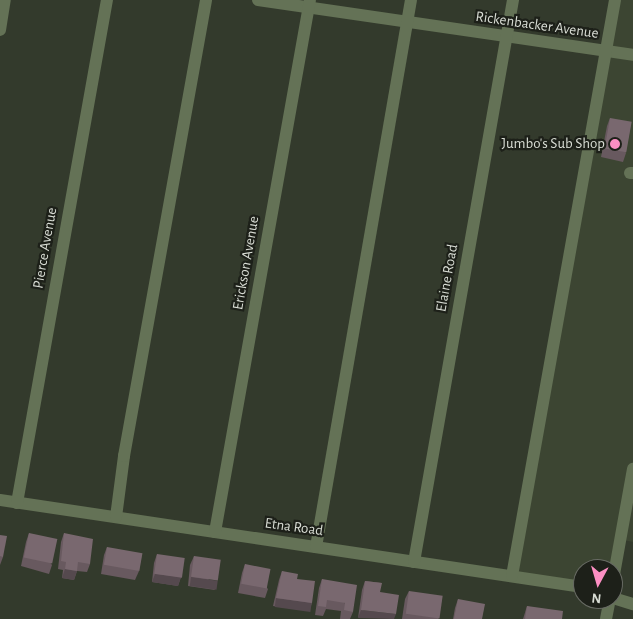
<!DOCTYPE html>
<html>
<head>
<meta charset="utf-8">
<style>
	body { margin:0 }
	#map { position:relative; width:633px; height:619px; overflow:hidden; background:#333a2c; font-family:"Alegreya Sans",sans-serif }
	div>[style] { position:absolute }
	.built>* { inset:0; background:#3c4532 }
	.minor>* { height:12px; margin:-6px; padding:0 6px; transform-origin:6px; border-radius:6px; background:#647256 }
	.wall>* { inset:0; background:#68595f }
	.shaded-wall>* { inset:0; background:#55494e; transform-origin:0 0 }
	.building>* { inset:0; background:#79686f; transform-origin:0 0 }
	.dots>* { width:14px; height:14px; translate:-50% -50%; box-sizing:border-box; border:2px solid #1d2019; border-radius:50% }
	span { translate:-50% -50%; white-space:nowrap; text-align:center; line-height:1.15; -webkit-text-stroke:4.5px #1d2019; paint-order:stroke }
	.street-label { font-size:15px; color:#d8dcd4 }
	.poi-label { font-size:15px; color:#d8dcd4 }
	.right { translate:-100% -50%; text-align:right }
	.north { position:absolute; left:573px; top:559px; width:50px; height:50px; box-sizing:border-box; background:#1d2019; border:1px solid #686b64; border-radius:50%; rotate:186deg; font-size:14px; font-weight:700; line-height:20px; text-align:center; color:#d8dcd4 }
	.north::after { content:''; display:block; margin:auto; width:18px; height:22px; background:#fc8fc3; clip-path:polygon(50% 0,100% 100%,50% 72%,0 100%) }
</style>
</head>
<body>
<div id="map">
	<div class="built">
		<i style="clip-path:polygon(616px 0,633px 0,633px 542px,619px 539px,613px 569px,583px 569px,583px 586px,513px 575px)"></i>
	</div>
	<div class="minor">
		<i style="left:258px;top:0;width:379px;rotate:8.3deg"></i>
		<i style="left:0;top:30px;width:30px;rotate:-81deg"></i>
		<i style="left:630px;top:173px;width:3px"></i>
		<i style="left:0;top:500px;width:589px;rotate:8.49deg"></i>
		<i style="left:17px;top:503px;width:511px;rotate:-79.86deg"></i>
		<i style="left:116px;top:517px;width:62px;rotate:-82.5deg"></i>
		<i style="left:124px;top:456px;width:463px;rotate:-79.8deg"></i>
		<i style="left:215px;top:532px;width:540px;rotate:-79.88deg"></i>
		<i style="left:316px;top:547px;width:555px;rotate:-80.15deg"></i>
		<i style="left:414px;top:562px;width:571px;rotate:-80.01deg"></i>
		<i style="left:512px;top:576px;width:585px;rotate:-79.86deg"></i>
		<i style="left:613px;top:580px;width:113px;rotate:-79.8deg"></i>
		<i style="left:613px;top:598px;width:21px;rotate:17deg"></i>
		<i style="left:606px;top:619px;width:20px;rotate:-79deg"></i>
	</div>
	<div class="wall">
		<i style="clip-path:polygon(610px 118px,626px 153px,623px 162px,601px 157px,607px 126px)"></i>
		<i style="clip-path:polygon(29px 533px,52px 565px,49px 574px,21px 566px,26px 542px)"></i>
		<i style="clip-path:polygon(64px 533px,90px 564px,87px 572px,77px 571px,74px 580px,62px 578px,63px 570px,58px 569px,61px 542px)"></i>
		<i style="clip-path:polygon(0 535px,3px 557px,0 565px)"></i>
		<i style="clip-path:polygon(107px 547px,139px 571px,135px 580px,101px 574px,104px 555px)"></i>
		<i style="clip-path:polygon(157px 554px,181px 577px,178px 586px,152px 582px,154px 563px)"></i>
		<i style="clip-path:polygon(194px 556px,215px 590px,188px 586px,190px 565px)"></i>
		<i style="clip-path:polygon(245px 564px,268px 589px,265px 598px,238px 593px,242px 573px)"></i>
		<i style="clip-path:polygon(282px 571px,297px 579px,312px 603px,309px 611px,273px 606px,279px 580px)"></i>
		<i style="clip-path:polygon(322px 579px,353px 612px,350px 619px,340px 619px,341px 611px,326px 609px,323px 616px,315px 615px,319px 588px)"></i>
		<i style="clip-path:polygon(365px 581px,382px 583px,358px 618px,362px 590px)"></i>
		<i style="clip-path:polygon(409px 591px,439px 619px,402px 619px,405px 599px)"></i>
		<i style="clip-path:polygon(458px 599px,482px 619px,453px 619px,455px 608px)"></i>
		<i style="clip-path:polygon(527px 606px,562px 619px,523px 619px)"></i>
	</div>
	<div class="shaded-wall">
		<i style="clip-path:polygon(65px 569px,77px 571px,74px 580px,62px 578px)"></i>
		<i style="clip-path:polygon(155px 574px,181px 577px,178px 586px,152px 582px)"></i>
		<i style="left:191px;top:577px;width:27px;height:9px;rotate:8deg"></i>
		<i style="left:276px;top:598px;width:36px;height:9px;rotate:8deg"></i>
		<i style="clip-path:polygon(361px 610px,396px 614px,394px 619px,358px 618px)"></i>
	</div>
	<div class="building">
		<i style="left:610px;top:118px;width:22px;height:31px;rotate:10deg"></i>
		<i style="left:29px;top:533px;width:29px;height:25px;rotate:12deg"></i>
		<i style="clip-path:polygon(64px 533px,93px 539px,90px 564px,78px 562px,77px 571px,65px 569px,66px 562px,61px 561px)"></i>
		<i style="clip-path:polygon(0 535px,7px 536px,3px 557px,0 556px)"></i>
		<i style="left:107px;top:547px;width:36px;height:18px;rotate:10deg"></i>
		<i style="left:157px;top:554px;width:28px;height:20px;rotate:8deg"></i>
		<i style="left:194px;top:556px;width:27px;height:21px;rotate:8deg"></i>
		<i style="left:245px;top:564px;width:26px;height:20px;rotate:11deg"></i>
		<i style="clip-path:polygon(282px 571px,298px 574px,297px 579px,315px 581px,312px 603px,276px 598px)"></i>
		<i style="clip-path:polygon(322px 579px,357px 585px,353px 612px,344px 610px,345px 603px,327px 600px,326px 607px,318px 606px)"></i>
		<i style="clip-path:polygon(365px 581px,382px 583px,380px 592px,399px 595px,396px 614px,361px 610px)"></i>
		<i style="left:409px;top:591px;width:34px;height:23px;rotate:8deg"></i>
		<i style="clip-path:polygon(458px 599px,485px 604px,482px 619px,454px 619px)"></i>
		<i style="clip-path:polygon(527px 606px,563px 611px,562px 619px,525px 619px)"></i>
	</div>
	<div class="dots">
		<i style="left:615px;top:144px;background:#fc8fc3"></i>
	</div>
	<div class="street-label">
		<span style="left:537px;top:25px;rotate:8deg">Rickenbacker Avenue</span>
		<span style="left:45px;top:248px;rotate:-80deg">Pierce Avenue</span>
		<span style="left:246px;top:263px;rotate:-80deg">Erickson Avenue</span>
		<span style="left:447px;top:278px;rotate:-80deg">Elaine Road</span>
		<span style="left:294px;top:527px;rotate:8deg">Etna Road</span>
	</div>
	<div class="poi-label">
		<span class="right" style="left:605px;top:144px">Jumbo's Sub Shop</span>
	</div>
	<div class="north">N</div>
</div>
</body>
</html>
